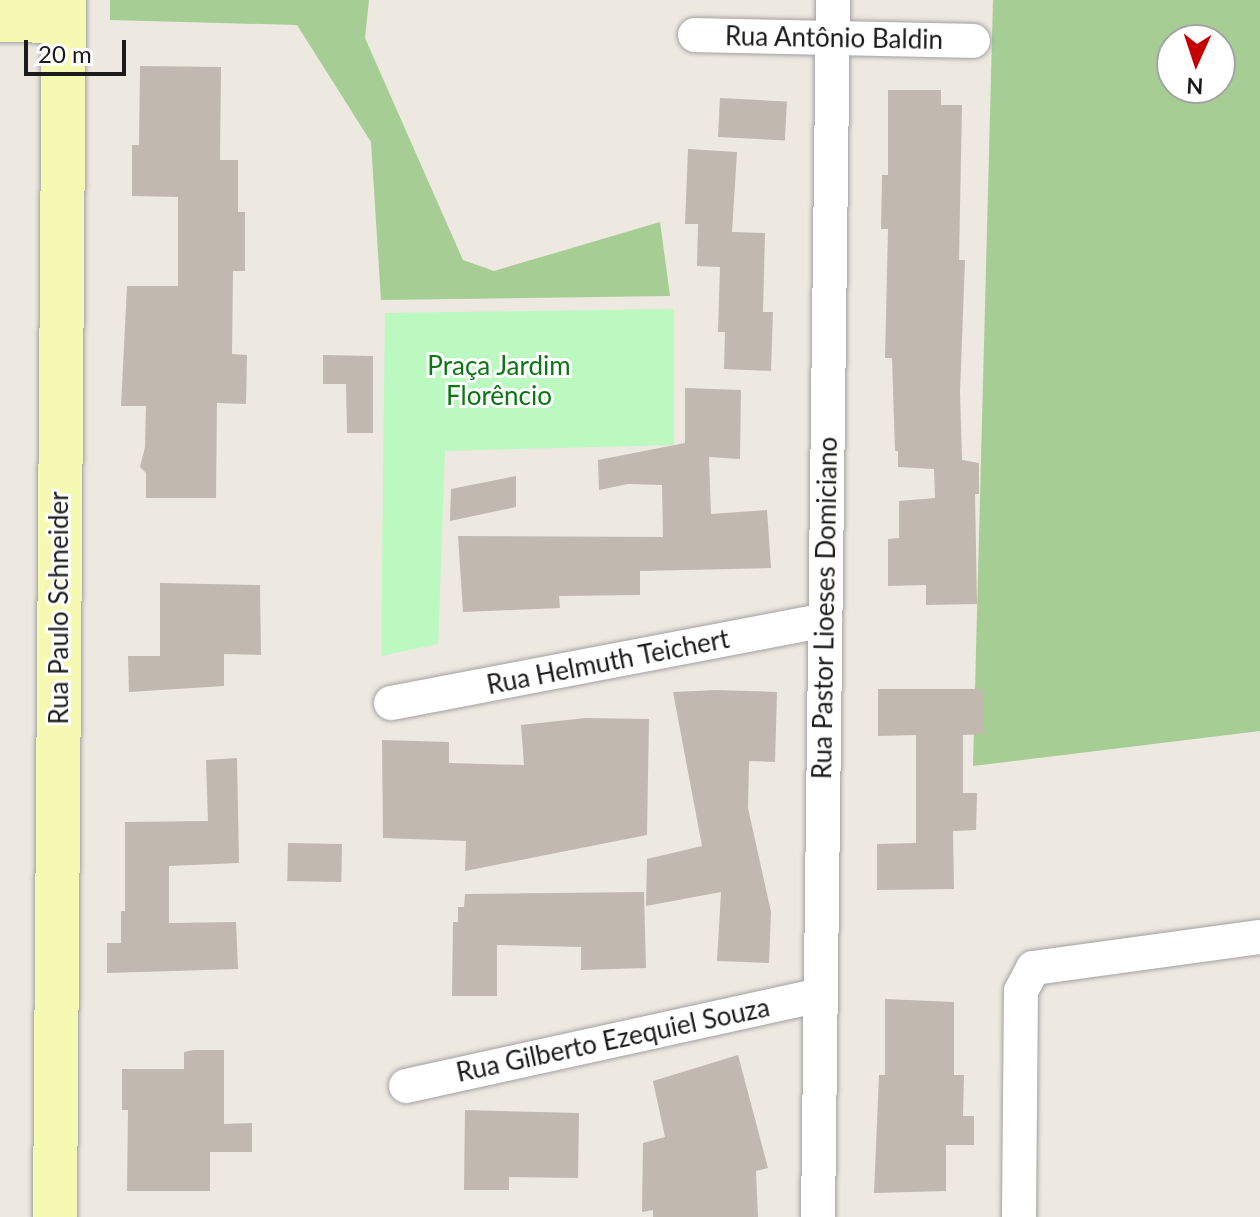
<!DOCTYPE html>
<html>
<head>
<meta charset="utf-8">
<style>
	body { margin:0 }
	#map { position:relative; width:1260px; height:1217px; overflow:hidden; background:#ede8e0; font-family:Lato,sans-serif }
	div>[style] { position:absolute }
	.forest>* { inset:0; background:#a5cd94 }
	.park>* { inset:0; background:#bbf9c0 }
	.building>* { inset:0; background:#c1b8b0; transform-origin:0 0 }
	.roads { filter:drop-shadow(0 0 2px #a2a2a2) drop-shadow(0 0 2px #a2a2a2) }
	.street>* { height:34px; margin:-17px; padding:0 17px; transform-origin:17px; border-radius:17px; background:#fff }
	.secondary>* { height:44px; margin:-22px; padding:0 22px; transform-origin:22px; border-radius:22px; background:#f6f9b2 }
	span { translate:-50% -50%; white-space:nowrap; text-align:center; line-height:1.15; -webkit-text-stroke:6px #fff; paint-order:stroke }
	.street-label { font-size:26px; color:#1b1b1b }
	.park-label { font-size:26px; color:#0b7713 }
	.north { position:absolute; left:1156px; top:24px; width:80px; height:80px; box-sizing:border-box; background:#fff; border:2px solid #a4a4a4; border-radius:50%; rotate:183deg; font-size:22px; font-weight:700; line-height:32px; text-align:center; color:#1b1b1b }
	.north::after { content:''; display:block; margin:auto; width:28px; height:36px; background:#c60001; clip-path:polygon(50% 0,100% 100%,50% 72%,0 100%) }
	.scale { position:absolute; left:24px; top:40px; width:102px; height:36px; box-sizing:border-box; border:4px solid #1b1b1b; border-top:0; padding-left:10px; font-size:24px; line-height:28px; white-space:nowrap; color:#1b1b1b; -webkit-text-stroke:6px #fff; paint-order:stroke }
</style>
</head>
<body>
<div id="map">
	<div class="forest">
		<i style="clip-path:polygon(110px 0,369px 0,365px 38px,463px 260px,494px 271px,660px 222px,670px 296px,381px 300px,371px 142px,297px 25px,110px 20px)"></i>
		<i style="clip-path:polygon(evenodd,993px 0,1260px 0,1260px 731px,973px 766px,993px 0,1172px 40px,1220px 40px,1220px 88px,1172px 88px,1172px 40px)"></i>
	</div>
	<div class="park">
		<i style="clip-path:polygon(674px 309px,674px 445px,445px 451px,438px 644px,381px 656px,385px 313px)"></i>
	</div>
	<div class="building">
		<i style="clip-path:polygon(140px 66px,221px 67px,220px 160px,238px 160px,238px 212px,245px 212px,245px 271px,233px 271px,232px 354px,247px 355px,246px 404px,217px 403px,216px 498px,146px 498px,146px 473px,140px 467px,145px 447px,146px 406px,121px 406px,127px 286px,178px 286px,178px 197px,132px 196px,132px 145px,139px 145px)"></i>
		<i style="clip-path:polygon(888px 90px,941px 90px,941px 105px,962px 105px,959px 260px,965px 260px,960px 392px,962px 460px,979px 463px,979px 494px,975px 494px,977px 604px,926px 605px,926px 585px,888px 586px,888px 539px,899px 538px,899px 501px,935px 498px,934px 469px,898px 467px,898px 451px,895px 451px,892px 358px,885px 358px,888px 229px,881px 229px,882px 175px,888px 175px)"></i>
		<i style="left:720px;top:98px;width:67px;height:39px;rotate:3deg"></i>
		<i style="clip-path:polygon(688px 149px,737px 152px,732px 232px,765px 233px,763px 312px,773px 312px,771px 371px,724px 369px,725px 332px,718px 332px,720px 267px,697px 266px,698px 224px,685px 224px)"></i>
		<i style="clip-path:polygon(323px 355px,373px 356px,373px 433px,347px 433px,346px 384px,323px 384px)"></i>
		<i style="clip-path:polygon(685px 388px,741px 390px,740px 459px,709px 457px,711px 514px,767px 510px,771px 568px,640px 571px,640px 595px,559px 596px,560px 608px,463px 612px,458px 536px,663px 537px,662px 485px,628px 484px,599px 490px,598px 460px,685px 443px)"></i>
		<i style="clip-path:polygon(516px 476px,516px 507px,450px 521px,451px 489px)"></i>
		<i style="clip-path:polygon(160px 583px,260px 585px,261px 655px,224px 654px,224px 686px,129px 692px,128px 656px,160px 656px)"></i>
		<i style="clip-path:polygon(878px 689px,984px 689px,983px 734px,963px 735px,963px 793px,977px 793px,976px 830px,953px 831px,954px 889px,877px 890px,877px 844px,916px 843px,916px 735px,878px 736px)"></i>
		<i style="clip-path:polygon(717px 690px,777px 692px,775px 762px,749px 761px,748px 808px,771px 912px,769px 963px,717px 961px,721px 892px,646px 906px,647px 859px,702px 846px,673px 692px)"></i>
		<i style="clip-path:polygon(586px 718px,649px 719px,647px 835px,465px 871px,466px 841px,383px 838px,382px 740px,449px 742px,449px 763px,524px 765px,521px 725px)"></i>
		<i style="clip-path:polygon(237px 758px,239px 863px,169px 866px,169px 923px,236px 922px,238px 969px,107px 973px,107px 943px,121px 943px,121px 911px,125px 911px,125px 822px,208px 821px,206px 760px)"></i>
		<i style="left:288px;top:843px;width:54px;height:38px;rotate:1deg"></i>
		<i style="clip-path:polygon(644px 892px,646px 968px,581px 970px,581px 947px,497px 945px,497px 996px,452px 996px,453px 922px,458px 922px,458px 907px,464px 907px,465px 894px)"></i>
		<i style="clip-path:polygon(885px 999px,954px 1002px,954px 1075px,964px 1075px,963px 1116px,974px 1116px,974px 1145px,946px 1145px,946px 1191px,874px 1193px,879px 1075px,885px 1075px)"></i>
		<i style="clip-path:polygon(194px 1050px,224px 1050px,224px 1124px,252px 1123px,252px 1152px,210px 1152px,210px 1191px,127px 1191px,128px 1110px,122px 1110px,122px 1069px,184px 1069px,184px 1052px)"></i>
		<i style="clip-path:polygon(738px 1055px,768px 1168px,756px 1171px,758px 1217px,653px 1217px,653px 1210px,642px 1212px,643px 1143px,665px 1137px,653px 1081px)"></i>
		<i style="clip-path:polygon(465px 1110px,579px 1113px,578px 1178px,509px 1177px,509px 1190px,464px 1190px)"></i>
	</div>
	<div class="roads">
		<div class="street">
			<i style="left:695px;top:35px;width:278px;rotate:1.2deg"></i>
			<i style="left:391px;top:703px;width:442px;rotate:-10.8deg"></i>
			<i style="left:406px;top:1086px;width:424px;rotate:-12.4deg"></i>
			<i style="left:818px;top:1217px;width:1217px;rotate:-89.29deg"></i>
			<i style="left:1019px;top:1217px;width:226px;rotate:-89.5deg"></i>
			<i style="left:1021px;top:991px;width:26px;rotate:-62deg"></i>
			<i style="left:1033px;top:968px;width:229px;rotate:-7.8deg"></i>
		</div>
		<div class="secondary">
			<i style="left:0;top:20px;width:63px;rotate:0.9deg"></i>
			<i style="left:55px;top:1217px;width:1217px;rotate:-89.58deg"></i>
		</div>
	</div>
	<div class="street-label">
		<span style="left:834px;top:38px;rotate:1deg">Rua Antônio Baldin</span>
		<span style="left:59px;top:608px;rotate:-90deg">Rua Paulo Schneider</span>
		<span style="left:825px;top:608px;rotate:-89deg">Rua Pastor Lioeses Domiciano</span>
		<span style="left:608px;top:662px;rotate:-11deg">Rua Helmuth Teichert</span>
		<span style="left:613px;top:1040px;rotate:-12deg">Rua Gilberto Ezequiel Souza</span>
	</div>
	<div class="park-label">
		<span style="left:499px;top:381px">Praça Jardim<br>Florêncio</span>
	</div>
	<div class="north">N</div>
	<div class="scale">20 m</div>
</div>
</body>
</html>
